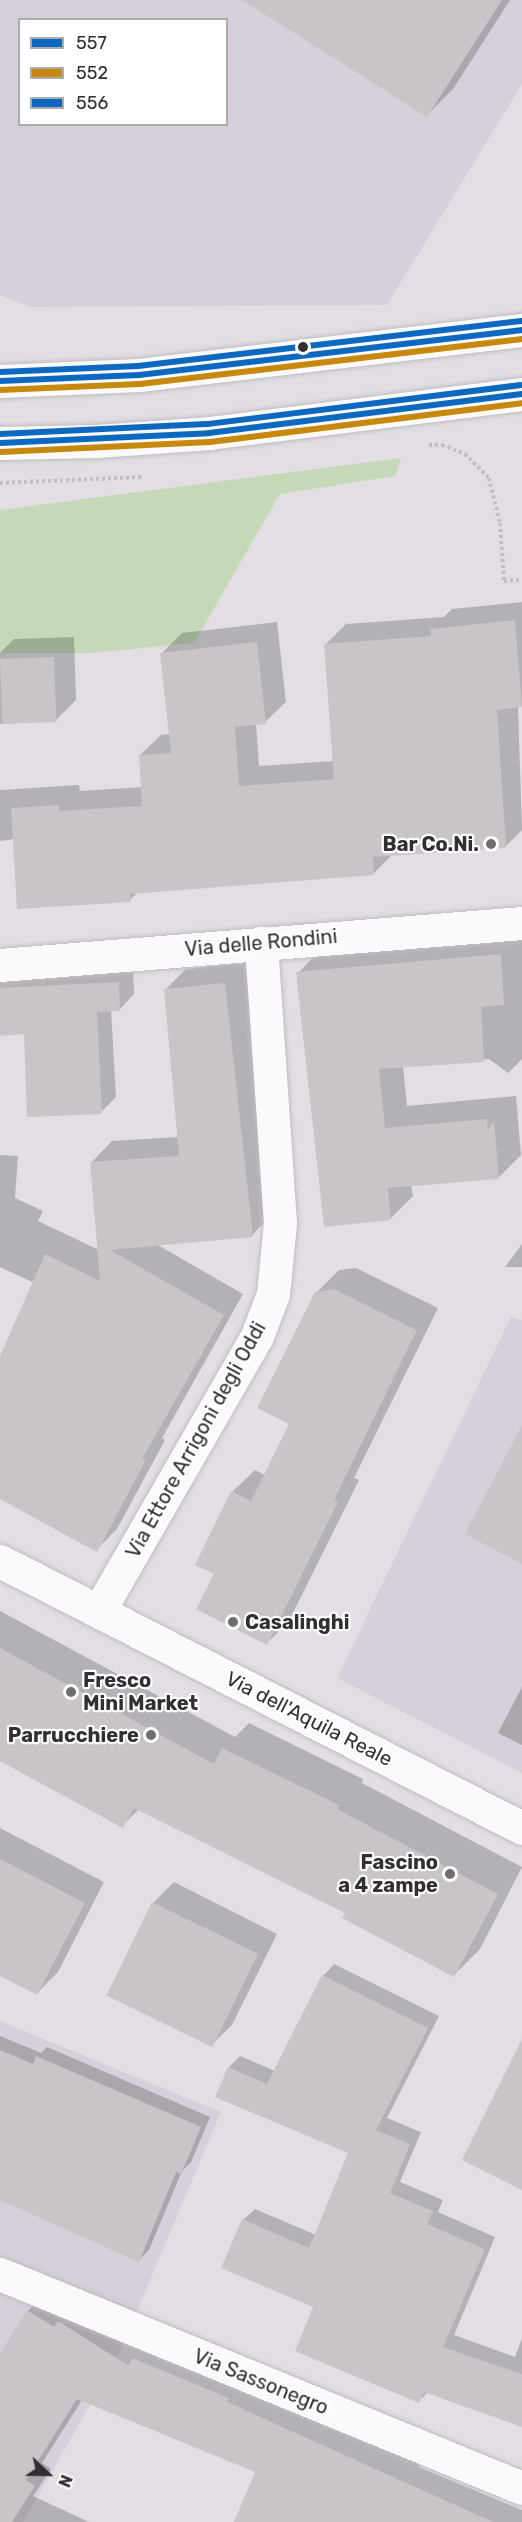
<!DOCTYPE html>
<html>
<head>
<meta charset="utf-8">
<style>
	body { margin:0 }
	#map { position:relative; width:522px; height:2522px; overflow:hidden; background:#e2dee4; font-family:Rubik,sans-serif }
	div>[style] { position:absolute }
	.built>* { inset:0; background:#d7cfda }
	.green>* { inset:0; background:#c5d9b9 }
	.shadow>* { inset:0; background:#0003 }
	.building>* { inset:0; background:#c8c4c8; transform-origin:0 0 }
	.path>* { height:4px; margin-top:-2px; transform-origin:0; background:repeating-linear-gradient(90deg,#c1bfc1 0 3px,transparent 0 6px) }
	.roads { filter:drop-shadow(0 0 2px #c0bdc1) drop-shadow(0 0 2px #c0bdc1) }
	.minor>* { height:33px; margin:-16.5px; padding:0 16.5px; transform-origin:16.5px; border-radius:16.5px; background:#fbfafb }
	.tertiary>* { height:33px; margin:-16.5px; padding:0 16.5px; transform-origin:16.5px; border-radius:16.5px; background:#fbfafb }
	.bus-1>* { height:6px; margin:-3px; padding:0 3px; transform-origin:3px; border-radius:3px; background:#0c69bf }
	.bus-2>* { height:6px; margin:-3px; padding:0 3px; transform-origin:3px; border-radius:3px; background:#c6880d }
	.bus-3>* { height:6px; margin:-3px; padding:0 3px; transform-origin:3px; border-radius:3px; background:#0c69bf }
	.dots>* { width:16px; height:16px; translate:-50% -50%; box-sizing:border-box; border:3px solid #fff; border-radius:50% }
	span { translate:-50% -50%; white-space:nowrap; text-align:center; line-height:1.15; -webkit-text-stroke:4.5px #fff; paint-order:stroke }
	.poi-label { font-size:20px; color:#322f33; font-weight:700 }
	.right { translate:-100% -50%; text-align:right }
	.left { translate:0 -50%; text-align:left }
	.street-label { font-size:20px; color:#322f33 }
	.legend { position:absolute; left:18px; top:18px; width:210px; height:108px; box-sizing:border-box; background:#fff; border:2px solid #adacad; margin:0; padding:8px 10px; list-style:none; font-size:18px; color:#322f33 }
	.legend li { display:flex; align-items:center; gap:12px; height:30px }
	.legend b { width:30px; border:2px solid #adacad }
	.north { position:absolute; left:18px; top:2444px; width:60px; height:60px; -webkit-text-stroke:4px #fff; paint-order:stroke; rotate:112deg; font-size:16px; font-weight:700; line-height:24px; text-align:center; color:#322f33 }
	.north::after { content:''; display:block; margin:auto; width:21px; height:27px; background:#322f33; clip-path:polygon(50% 0,100% 100%,50% 72%,0 100%) }
</style>
</head>
<body>
<div id="map">
	<div class="built">
		<i style="clip-path:polygon(evenodd,0 0,522px 0,522px 84px,387px 305px,31px 307px,0 295px,0 0,20px 20px,226px 20px,226px 124px,20px 124px,20px 20px)"></i>
		<i style="clip-path:polygon(511px 1317px,522px 1320px,522px 1773px,337px 1678px)"></i>
		<i style="clip-path:polygon(0 2021px,221px 2112px,118px 2356px,23px 2522px,0 2522px)"></i>
	</div>
	<div class="green">
		<i style="clip-path:polygon(401px 458px,395px 476px,280px 494px,194px 643px,91px 653px,0 653px,0 510px)"></i>
	</div>
	<div class="shadow">
		<i style="clip-path:polygon(245px 0,510px 0,453px 89px,427px 115px)"></i>
		<i style="clip-path:polygon(522px 602px,522px 705px,518px 706px,522px 830px,506px 846px,393px 854px,373px 874px,138px 892px,130px 900px,14px 839px,0 841px,0 790px,79px 785px,80px 791px,142px 787px,140px 755px,161px 735px,170px 734px,161px 654px,182px 633px,277px 622px,286px 702px,265px 722px,256px 723px,259px 766px,334px 761px,325px 645px,346px 624px,444px 617px,452px 609px)"></i>
		<i style="clip-path:polygon(74px 637px,76px 700px,55px 721px,0 724px,0 653px,14px 639px)"></i>
		<i style="clip-path:polygon(522px 932px,522px 1059px,508px 1073px,489px 1059px,403px 1066px,407px 1106px,516px 1096px,521px 1155px,499px 1177px,411px 1185px,413px 1196px,390px 1219px,298px 973px,320px 950px)"></i>
		<i style="clip-path:polygon(245px 963px,273px 1214px,252px 1235px,156px 1244px,243px 1294px,162px 1438px,165px 1440px,117px 1529px,96px 1550px,0 1498px,0 1360px,36px 1284px,0 1267px,0 1155px,18px 1156px,15px 1198px,43px 1211px,38px 1221px,99px 1250px,92px 1162px,112px 1141px,179px 1137px,165px 990px,186px 969px)"></i>
		<i style="clip-path:polygon(133px 968px,134px 994px,120px 1009px,111px 1009px,116px 1097px,101px 1112px,25px 1033px,0 1035px,0 980px)"></i>
		<i style="clip-path:polygon(522px 1244px,522px 1267px,505px 1267px)"></i>
		<i style="clip-path:polygon(356px 1268px,438px 1308px,354px 1478px,359px 1480px,289px 1621px,267px 1643px,216px 1574px,232px 1492px,255px 1470px,265px 1475px,291px 1423px,316px 1293px,339px 1270px)"></i>
		<i style="clip-path:polygon(0 1611px,235px 1737px,249px 1723px,363px 1779px,362px 1783px,522px 1867px,480px 1949px,454px 1975px,347px 1912px,139px 1809px,122px 1826px,0 1760px)"></i>
		<i style="clip-path:polygon(522px 1687px,522px 1745px,498px 1733px)"></i>
		<i style="clip-path:polygon(0 1828px,104px 1882px,58px 1972px,37px 1993px,0 1975px)"></i>
		<i style="clip-path:polygon(174px 1882px,277px 1934px,232px 2025px,211px 2045px,153px 1903px)"></i>
		<i style="clip-path:polygon(334px 1964px,439px 2016px,387px 2118px,421px 2132px,400px 2182px,443px 2200px,438px 2212px,495px 2237px,454px 2335px,515px 2357px,522px 2338px,522px 2425px,428px 2392px,419px 2401px,315px 2306px,243px 2220px,255px 2209px,316px 2235px,350px 2152px,229px 2067px,240px 2056px,275px 2071px,323px 1976px)"></i>
		<i style="clip-path:polygon(0 2036px,41px 2053px,47px 2047px,210px 2117px,191px 2162px,182px 2171px,149px 2250px,139px 2260px,0 2199px)"></i>
		<i style="clip-path:polygon(45px 2294px,421px 2463px,419px 2467px,522px 2510px,522px 2522px,235px 2522px,257px 2471px,82px 2400px,42px 2463px,51px 2469px,33px 2496px,89px 2522px,0 2522px,0 2356px,28px 2311px)"></i>
	</div>
	<div class="building">
		<i style="clip-path:polygon(242px 0,502px 0,427px 117px)"></i>
		<i style="clip-path:polygon(515px 620px,522px 707px,497px 710px,506px 848px,373px 857px,374px 875px,130px 894px,131px 902px,17px 909px,11px 808px,59px 805px,59px 811px,142px 806px,139px 755px,171px 753px,160px 653px,257px 642px,266px 724px,235px 727px,239px 786px,334px 779px,324px 644px,431px 636px,430px 629px)"></i>
		<i style="left:54px;top:657px;width:65px;height:54px;rotate:88deg"></i>
		<i style="clip-path:polygon(501px 954px,504px 1005px,481px 1007px,484px 1062px,379px 1069px,385px 1128px,487px 1119px,488px 1130px,494px 1121px,499px 1179px,388px 1188px,391px 1220px,324px 1227px,296px 972px)"></i>
		<i style="clip-path:polygon(119px 982px,120px 1011px,97px 1012px,102px 1114px,27px 1117px,24px 1034px,0 1036px,0 988px)"></i>
		<i style="clip-path:polygon(225px 983px,253px 1237px,110px 1250px,224px 1315px,142px 1459px,146px 1460px,97px 1552px,0 1499px,0 1356px,45px 1254px,100px 1281px,90px 1162px,179px 1156px,164px 989px)"></i>
		<i style="clip-path:polygon(334px 1289px,417px 1330px,334px 1500px,338px 1502px,267px 1645px,196px 1609px,214px 1574px,195px 1565px,231px 1491px,251px 1501px,289px 1424px,257px 1408px,315px 1292px)"></i>
		<i style="clip-path:polygon(522px 1425px,522px 1564px,465px 1534px)"></i>
		<i style="clip-path:polygon(0 1648px,214px 1764px,222px 1748px,339px 1805px,337px 1809px,498px 1894px,454px 1977px,342px 1918px,345px 1913px,134px 1808px,123px 1828px,0 1761px)"></i>
		<i style="clip-path:polygon(0 1859px,85px 1903px,37px 1995px,0 1976px)"></i>
		<i style="left:152px;top:1902px;width:118px;height:104px;rotate:26deg"></i>
		<i style="clip-path:polygon(322px 1975px,428px 2028px,376px 2130px,410px 2144px,390px 2193px,433px 2211px,427px 2224px,485px 2249px,443px 2347px,522px 2374px,522px 2427px,424px 2392px,419px 2403px,295px 2351px,313px 2307px,221px 2268px,242px 2219px,309px 2248px,348px 2153px,215px 2097px,228px 2067px,267px 2084px)"></i>
		<i style="clip-path:polygon(522px 2039px,522px 2190px,462px 2160px)"></i>
		<i style="clip-path:polygon(0 2050px,33px 2064px,36px 2056px,201px 2127px,181px 2174px,176px 2172px,139px 2262px,0 2200px)"></i>
		<i style="clip-path:polygon(27px 2310px,54px 2327px,58px 2321px,129px 2366px,132px 2358px,229px 2398px,227px 2402px,493px 2522px,234px 2522px,255px 2472px,77px 2399px,26px 2480px,35px 2486px,12px 2522px,0 2522px,0 2353px)"></i>
	</div>
	<div class="path">
		<i style="left:429px;top:445px;width:13px"></i>
		<i style="left:442px;top:445px;width:25px;rotate:21deg"></i>
		<i style="left:465px;top:454px;width:34px;rotate:45deg"></i>
		<i style="left:489px;top:478px;width:46px;rotate:76.3deg"></i>
		<i style="left:500px;top:523px;width:58px;rotate:86.1deg"></i>
		<i style="left:504px;top:581px;width:18px;rotate:-3deg"></i>
		<i style="left:0;top:483px;width:141px;rotate:-2.4deg"></i>
	</div>
	<div class="roads">
		<div class="minor">
			<i style="left:0;top:965px;width:524px;rotate:-4.6deg"></i>
			<i style="left:0;top:1561px;width:586px;rotate:27.09deg"></i>
			<i style="left:100px;top:1609px;width:315px;rotate:-60.1deg"></i>
			<i style="left:257px;top:1336px;width:45px;rotate:-69.1deg"></i>
			<i style="left:273px;top:1294px;width:71px;rotate:-84.4deg"></i>
			<i style="left:280px;top:1223px;width:281px;rotate:-93.9deg"></i>
			<i style="left:0;top:2274px;width:564px;rotate:22.29deg"></i>
		</div>
		<div class="tertiary">
			<i style="left:0;top:381px;width:139px;rotate:-2.5deg"></i>
			<i style="left:139px;top:375px;width:386px;rotate:-6.7deg"></i>
			<i style="left:0;top:443px;width:96px;rotate:-1.2deg"></i>
			<i style="left:96px;top:441px;width:113px;rotate:-4deg"></i>
			<i style="left:209px;top:433px;width:315px;rotate:-7.1deg"></i>
		</div>
	</div>
	<div class="bus-1">
		<i style="left:0;top:381px;width:139px;rotate:-2.5deg"></i>
		<i style="left:139px;top:375px;width:386px;rotate:-6.7deg"></i>
		<i style="left:0;top:443px;width:209px;rotate:-2.7deg"></i>
		<i style="left:209px;top:433px;width:315px;rotate:-7.1deg"></i>
	</div>
	<div class="bus-2">
		<i style="left:0;top:390px;width:140px;rotate:-2.5deg"></i>
		<i style="left:140px;top:384px;width:385px;rotate:-6.7deg"></i>
		<i style="left:0;top:452px;width:210px;rotate:-2.7deg"></i>
		<i style="left:210px;top:442px;width:314px;rotate:-7.1deg"></i>
	</div>
	<div class="bus-3">
		<i style="left:0;top:372px;width:138px;rotate:-2.5deg"></i>
		<i style="left:138px;top:366px;width:386px;rotate:-6.7deg"></i>
		<i style="left:0;top:434px;width:208px;rotate:-2.8deg"></i>
		<i style="left:208px;top:424px;width:315px;rotate:-7.1deg"></i>
	</div>
	<div class="dots">
		<i style="left:303px;top:347px;background:#322f33"></i>
		<i style="left:491px;top:844px;background:#706c71"></i>
		<i style="left:233px;top:1622px;background:#706c71"></i>
		<i style="left:71px;top:1692px;background:#706c71"></i>
		<i style="left:151px;top:1735px;background:#706c71"></i>
		<i style="left:450px;top:1874px;background:#706c71"></i>
	</div>
	<div class="poi-label">
		<span class="right" style="left:479px;top:844px">Bar Co.Ni.</span>
		<span class="left" style="left:245px;top:1622px">Casalinghi</span>
		<span class="left" style="left:83px;top:1692px">Fresco<br>Mini Market</span>
		<span class="right" style="left:139px;top:1735px">Parrucchiere</span>
		<span class="right" style="left:438px;top:1874px">Fascino<br>a 4 zampe</span>
	</div>
	<div class="street-label">
		<span style="left:261px;top:943px;rotate:-5deg">Via delle Rondini</span>
		<span style="left:196px;top:1440px;rotate:-61deg">Via Ettore Arrigoni degli Oddi</span>
		<span style="left:309px;top:1719px;rotate:27deg">Via dell'Aquila Reale</span>
		<span style="left:261px;top:2382px;rotate:22deg">Via Sassonegro</span>
	</div>
	<ul class="legend">
	<li><b style="height:8px;background:#0c69bf"></b>557</li>
	<li><b style="height:8px;background:#c6880d"></b>552</li>
	<li><b style="height:8px;background:#0c69bf"></b>556</li>
	</ul>
	<div class="north">N</div>
</div>
</body>
</html>
